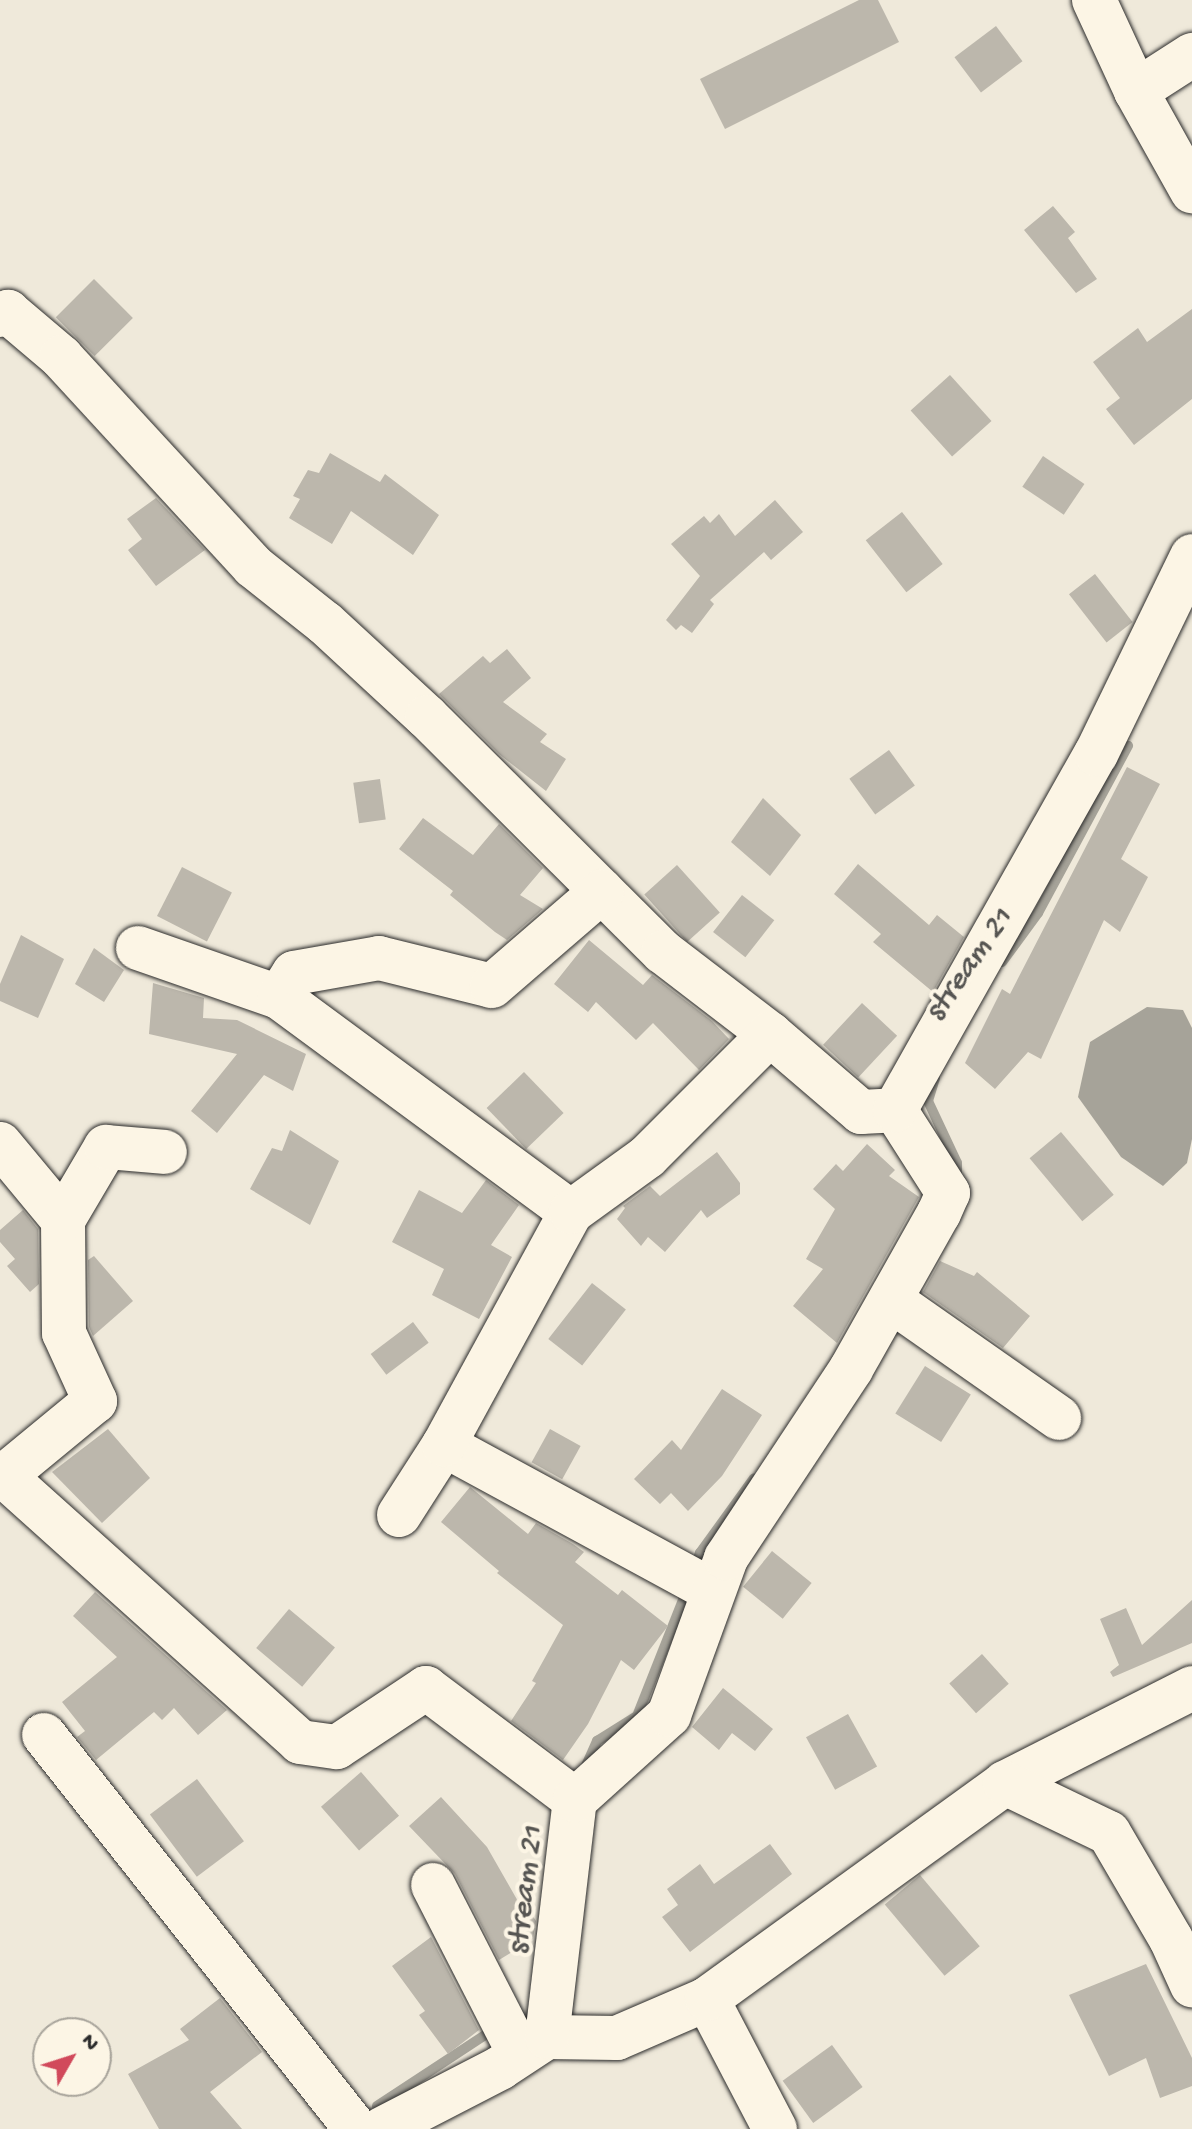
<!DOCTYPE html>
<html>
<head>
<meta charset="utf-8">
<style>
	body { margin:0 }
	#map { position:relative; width:1192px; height:2129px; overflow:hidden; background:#efe9da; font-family:"Gochi Hand",sans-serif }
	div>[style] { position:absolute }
	.water>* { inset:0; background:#a6a399 }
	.stream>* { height:10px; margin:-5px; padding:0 5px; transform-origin:5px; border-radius:5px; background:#a6a399 }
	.building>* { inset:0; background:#bcb7ac; transform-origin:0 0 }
	.roads { filter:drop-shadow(0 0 2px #2b2b2b) drop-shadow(0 0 2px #2b2b2b) }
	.minor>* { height:44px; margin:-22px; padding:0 22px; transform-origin:22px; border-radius:22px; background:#fcf5e5 }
	.highway>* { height:44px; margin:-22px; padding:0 22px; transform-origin:22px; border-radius:22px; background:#fcf5e5 }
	span { translate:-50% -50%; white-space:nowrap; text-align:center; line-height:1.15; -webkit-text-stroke:8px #fcf5e5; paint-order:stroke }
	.water-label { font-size:32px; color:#565552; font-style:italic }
	.north { position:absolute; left:32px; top:2017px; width:80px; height:80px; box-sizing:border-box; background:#fcf5e5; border:2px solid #a8a49b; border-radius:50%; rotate:51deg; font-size:22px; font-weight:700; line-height:32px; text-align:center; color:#2b2b2b }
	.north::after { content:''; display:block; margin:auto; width:28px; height:36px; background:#d1495b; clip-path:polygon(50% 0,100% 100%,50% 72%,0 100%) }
</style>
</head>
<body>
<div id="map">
	<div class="water">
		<i style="clip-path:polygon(1147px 1007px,1183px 1010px,1192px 1028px,1192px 1139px,1187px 1163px,1163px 1186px,1121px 1157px,1078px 1097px,1090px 1042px)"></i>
	</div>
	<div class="stream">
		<i style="left:1002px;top:962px;width:61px;rotate:-53.7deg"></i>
		<i style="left:1038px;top:913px;width:190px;rotate:-61.7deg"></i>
		<i style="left:935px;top:1078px;width:24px;rotate:107deg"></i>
		<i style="left:928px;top:1101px;width:68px;rotate:64.9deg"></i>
		<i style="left:957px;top:1163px;width:16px;rotate:90deg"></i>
		<i style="left:695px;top:1568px;width:16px;rotate:-72deg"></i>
		<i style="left:700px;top:1553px;width:92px;rotate:-54.2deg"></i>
		<i style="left:585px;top:1768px;width:30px;rotate:-66deg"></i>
		<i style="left:597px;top:1741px;width:47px;rotate:-32deg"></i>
		<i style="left:637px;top:1716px;width:136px;rotate:-68.4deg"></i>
		<i style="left:377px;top:2106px;width:140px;rotate:-33.3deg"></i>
	</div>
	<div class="building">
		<i style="clip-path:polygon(859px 0,878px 0,899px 42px,725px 129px,700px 79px)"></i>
		<i style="left:996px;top:26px;width:44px;height:52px;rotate:53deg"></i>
		<i style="clip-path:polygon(1053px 206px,1075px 232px,1068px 238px,1097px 279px,1076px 293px,1024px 230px)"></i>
		<i style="left:94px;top:279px;width:55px;height:54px;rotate:45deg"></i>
		<i style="clip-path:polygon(1192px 309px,1192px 399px,1134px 445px,1106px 409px,1120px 398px,1093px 362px,1138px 328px,1147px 342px)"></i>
		<i style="left:950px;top:375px;width:62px;height:53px;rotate:48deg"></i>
		<i style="clip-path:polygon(330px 453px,380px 482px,385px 474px,439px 515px,413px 555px,351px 511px,332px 544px,289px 518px,300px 499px,293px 496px,308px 470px,319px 473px)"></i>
		<i style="left:1043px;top:456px;width:50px;height:37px;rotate:34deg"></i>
		<i style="clip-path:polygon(156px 498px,205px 550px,156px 586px,128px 550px,142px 539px,127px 519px)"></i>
		<i style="clip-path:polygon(775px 500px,803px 532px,771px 560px,764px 552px,710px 600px,714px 604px,692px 633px,681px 625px,676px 630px,666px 620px,700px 576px,671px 544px,704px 516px,710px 523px,719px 514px,735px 536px)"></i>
		<i style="left:902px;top:512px;width:66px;height:46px;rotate:52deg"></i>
		<i style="left:1095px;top:574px;width:61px;height:33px;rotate:52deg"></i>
		<i style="clip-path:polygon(507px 649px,531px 678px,503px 702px,547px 734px,540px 742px,566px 759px,546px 791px,499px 754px,439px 694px,483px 656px,490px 663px)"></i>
		<i style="left:889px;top:750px;width:44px;height:49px;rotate:54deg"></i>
		<i style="clip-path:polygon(1127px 767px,1160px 784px,1121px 859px,1148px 877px,1120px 932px,1104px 920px,1041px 1059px,1028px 1052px,995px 1089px,965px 1063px,1002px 989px,1010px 994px)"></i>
		<i style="left:380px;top:779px;width:41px;height:27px;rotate:82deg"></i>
		<i style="clip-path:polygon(763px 798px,801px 835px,770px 876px,731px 842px)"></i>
		<i style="clip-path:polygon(423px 818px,473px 855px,499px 824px,543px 868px,520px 895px,543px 909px,507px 940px,495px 932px,450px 895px,453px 891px,399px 849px)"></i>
		<i style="clip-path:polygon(858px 864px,929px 925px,937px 915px,964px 937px,933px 992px,873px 942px,881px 934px,834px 894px)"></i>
		<i style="left:677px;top:865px;width:64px;height:44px;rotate:48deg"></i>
		<i style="left:182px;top:867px;width:56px;height:55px;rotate:27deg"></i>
		<i style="left:742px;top:895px;width:41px;height:47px;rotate:38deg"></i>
		<i style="clip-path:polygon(21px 935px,64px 959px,38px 1018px,0 1001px,0 984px)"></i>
		<i style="clip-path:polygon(589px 940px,643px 985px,652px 975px,712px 1021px,729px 1039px,699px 1070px,653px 1023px,636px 1040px,596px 1002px,588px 1012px,554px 984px)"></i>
		<i style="clip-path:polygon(94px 948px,124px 970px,104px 1002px,75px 984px)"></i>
		<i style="clip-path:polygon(153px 983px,204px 998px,203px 1018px,237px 1020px,306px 1054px,293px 1091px,264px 1075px,217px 1133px,191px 1111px,237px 1054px,149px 1034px)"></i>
		<i style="left:862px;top:1003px;width:48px;height:57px;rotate:43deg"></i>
		<i style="left:524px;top:1072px;width:57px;height:52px;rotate:46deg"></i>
		<i style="clip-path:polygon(290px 1130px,339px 1161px,310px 1225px,250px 1189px,272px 1148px,282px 1151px)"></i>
		<i style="left:1061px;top:1132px;width:82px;height:41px;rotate:50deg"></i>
		<i style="clip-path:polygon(867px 1144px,895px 1170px,889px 1176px,919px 1197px,837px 1343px,793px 1306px,823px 1269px,806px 1259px,835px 1209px,813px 1189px,836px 1164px,843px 1171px)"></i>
		<i style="clip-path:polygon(717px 1152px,740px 1183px,740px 1194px,707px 1218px,701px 1210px,665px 1252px,648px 1237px,641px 1246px,617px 1219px,625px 1208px,623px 1206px,650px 1186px,660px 1196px)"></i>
		<i style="clip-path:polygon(486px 1180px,519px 1205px,491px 1245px,512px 1257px,479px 1319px,432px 1295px,444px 1269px,392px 1242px,419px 1190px,462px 1213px)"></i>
		<i style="clip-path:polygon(23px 1210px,38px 1229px,39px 1284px,30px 1292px,7px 1266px,15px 1259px,0 1242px,0 1230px)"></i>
		<i style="clip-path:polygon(94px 1256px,133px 1301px,93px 1336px,89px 1327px,88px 1260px)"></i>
		<i style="clip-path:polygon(940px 1261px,974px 1276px,977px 1272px,1030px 1316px,1003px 1348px,923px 1292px)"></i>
		<i style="left:592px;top:1283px;width:43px;height:71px;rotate:38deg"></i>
		<i style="left:413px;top:1322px;width:26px;height:53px;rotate:53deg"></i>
		<i style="left:925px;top:1366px;width:54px;height:56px;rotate:32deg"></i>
		<i style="clip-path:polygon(722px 1389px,762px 1415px,722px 1476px,688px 1511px,671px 1493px,660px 1504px,634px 1479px,672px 1440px,681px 1450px)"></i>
		<i style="clip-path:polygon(108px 1429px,150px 1478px,102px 1523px,52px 1472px)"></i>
		<i style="left:550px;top:1429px;width:35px;height:38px;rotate:29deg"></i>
		<i style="clip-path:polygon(470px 1487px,528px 1534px,536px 1523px,573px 1544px,584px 1552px,575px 1562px,618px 1595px,622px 1590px,668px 1626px,634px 1670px,621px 1660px,588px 1724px,563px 1760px,511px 1721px,536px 1683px,532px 1681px,563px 1625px,497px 1573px,499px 1571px,441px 1522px)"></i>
		<i style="left:772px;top:1551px;width:51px;height:46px;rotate:39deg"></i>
		<i style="clip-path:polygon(95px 1592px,227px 1710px,198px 1735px,174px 1708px,162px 1720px,154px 1712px,96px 1760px,77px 1737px,85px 1731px,62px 1702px,117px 1657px,73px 1616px)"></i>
		<i style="clip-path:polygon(1192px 1600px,1192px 1643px,1113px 1677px,1110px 1672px,1119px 1665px,1100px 1619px,1126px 1608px,1142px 1645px)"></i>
		<i style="left:289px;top:1609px;width:60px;height:51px;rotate:40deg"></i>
		<i style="left:982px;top:1654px;width:40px;height:44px;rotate:48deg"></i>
		<i style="clip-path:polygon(723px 1688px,773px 1729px,755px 1751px,732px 1733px,719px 1750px,692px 1727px)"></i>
		<i style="left:848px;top:1714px;width:60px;height:48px;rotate:61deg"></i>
		<i style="left:361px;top:1772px;width:58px;height:53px;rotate:49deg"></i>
		<i style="left:197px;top:1779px;width:78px;height:59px;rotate:53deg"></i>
		<i style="clip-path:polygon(441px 1797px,487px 1847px,519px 1903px,523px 1901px,536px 1921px,533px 1939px,499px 1960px,455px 1874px,409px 1826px)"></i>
		<i style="clip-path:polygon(770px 1844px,792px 1874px,690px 1952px,662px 1917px,678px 1905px,667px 1889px,700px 1864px,714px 1884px)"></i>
		<i style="left:920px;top:1875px;width:93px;height:46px;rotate:50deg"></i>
		<i style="clip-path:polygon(431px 1937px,479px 2030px,448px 2054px,419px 2015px,425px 2011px,392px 1966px)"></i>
		<i style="clip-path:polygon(1146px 1964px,1192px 2058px,1192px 2086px,1160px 2098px,1146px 2058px,1109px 2076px,1069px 1995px)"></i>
		<i style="clip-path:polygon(220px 1998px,262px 2052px,210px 2092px,242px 2129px,159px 2129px,128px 2074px,189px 2040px,180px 2029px)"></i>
		<i style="left:832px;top:2045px;width:52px;height:61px;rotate:54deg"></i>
	</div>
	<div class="roads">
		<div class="minor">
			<i style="left:1136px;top:91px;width:67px;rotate:-32.7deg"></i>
			<i style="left:0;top:315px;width:9px;rotate:-21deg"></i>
			<i style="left:8px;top:312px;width:70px;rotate:40.3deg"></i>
			<i style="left:61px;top:357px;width:284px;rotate:47.4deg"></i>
			<i style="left:253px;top:566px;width:92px;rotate:38.4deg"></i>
			<i style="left:325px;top:623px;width:139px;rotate:42.7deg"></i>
			<i style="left:427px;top:717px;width:333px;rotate:44.9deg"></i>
			<i style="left:663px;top:952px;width:135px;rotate:37.5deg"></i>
			<i style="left:138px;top:948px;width:149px;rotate:19.2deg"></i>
			<i style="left:279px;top:997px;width:363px;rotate:36.4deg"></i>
			<i style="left:279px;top:997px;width:28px;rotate:-58deg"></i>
			<i style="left:294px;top:973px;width:86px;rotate:-10deg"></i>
			<i style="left:379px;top:958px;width:116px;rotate:13.9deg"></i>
			<i style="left:492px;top:986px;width:145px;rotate:-40.8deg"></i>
			<i style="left:0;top:1144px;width:99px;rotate:50.3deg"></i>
			<i style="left:63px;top:1220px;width:113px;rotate:89.5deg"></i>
			<i style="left:64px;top:1333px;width:75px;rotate:65.5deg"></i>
			<i style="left:95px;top:1401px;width:118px;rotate:140.5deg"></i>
			<i style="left:4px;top:1476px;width:398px;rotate:41.9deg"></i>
			<i style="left:300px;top:1742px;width:37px;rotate:8deg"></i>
			<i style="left:337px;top:1747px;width:107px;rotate:-33.5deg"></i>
			<i style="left:426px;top:1688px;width:186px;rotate:36.9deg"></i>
			<i style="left:63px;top:1220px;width:85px;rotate:-59.5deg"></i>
			<i style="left:106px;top:1147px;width:59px;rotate:4.8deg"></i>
			<i style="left:892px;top:1301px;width:204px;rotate:35deg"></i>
			<i style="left:399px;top:1515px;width:83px;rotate:-57.3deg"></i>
			<i style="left:713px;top:1591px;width:306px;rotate:-151.5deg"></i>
			<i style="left:444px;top:1445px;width:265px;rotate:-61.4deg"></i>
			<i style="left:571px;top:1212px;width:94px;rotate:-35.9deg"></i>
			<i style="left:647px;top:1157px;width:174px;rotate:-45deg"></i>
			<i style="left:770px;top:1034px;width:120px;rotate:40.6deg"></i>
			<i style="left:861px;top:1112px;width:34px;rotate:-3deg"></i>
			<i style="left:44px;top:1735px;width:503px;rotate:51.63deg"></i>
			<i style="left:1005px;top:1783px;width:210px;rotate:-26.9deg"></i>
			<i style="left:433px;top:1885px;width:189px;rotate:62.9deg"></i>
			<i style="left:707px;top:1999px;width:147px;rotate:62.4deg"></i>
			<i style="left:547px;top:2037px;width:70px;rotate:0.8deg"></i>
			<i style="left:617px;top:2038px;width:98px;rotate:-23.4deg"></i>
			<i style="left:707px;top:1999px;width:368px;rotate:-35.9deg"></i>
			<i style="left:1005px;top:1783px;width:115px;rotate:25.7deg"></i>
			<i style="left:1109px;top:1833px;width:123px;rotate:59.7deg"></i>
			<i style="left:1171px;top:1939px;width:51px;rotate:65.5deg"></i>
			<i style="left:382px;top:2129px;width:133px;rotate:-27.3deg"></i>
			<i style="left:500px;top:2068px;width:56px;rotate:-33.4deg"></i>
			<i style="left:547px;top:2037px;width:239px;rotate:-83.3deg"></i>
			<i style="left:575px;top:1800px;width:127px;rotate:-42.1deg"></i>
			<i style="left:669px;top:1715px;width:167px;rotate:-70deg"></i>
			<i style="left:726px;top:1558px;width:227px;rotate:-56.5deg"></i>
			<i style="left:851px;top:1369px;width:179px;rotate:-60.6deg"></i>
			<i style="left:939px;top:1213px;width:22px;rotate:-66deg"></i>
			<i style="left:948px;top:1193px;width:98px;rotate:-122.6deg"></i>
			<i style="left:895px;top:1110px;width:409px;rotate:-60.6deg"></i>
			<i style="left:1096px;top:754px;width:220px;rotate:-64.1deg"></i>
		</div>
		<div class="highway">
			<i style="left:1094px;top:0;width:100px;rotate:65.2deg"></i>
			<i style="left:1136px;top:91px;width:115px;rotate:60.8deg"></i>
		</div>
	</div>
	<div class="water-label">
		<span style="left:970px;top:966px;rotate:-55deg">stream 21</span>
		<span style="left:527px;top:1891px;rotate:-83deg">stream 21</span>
	</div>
	<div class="north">N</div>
</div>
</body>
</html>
